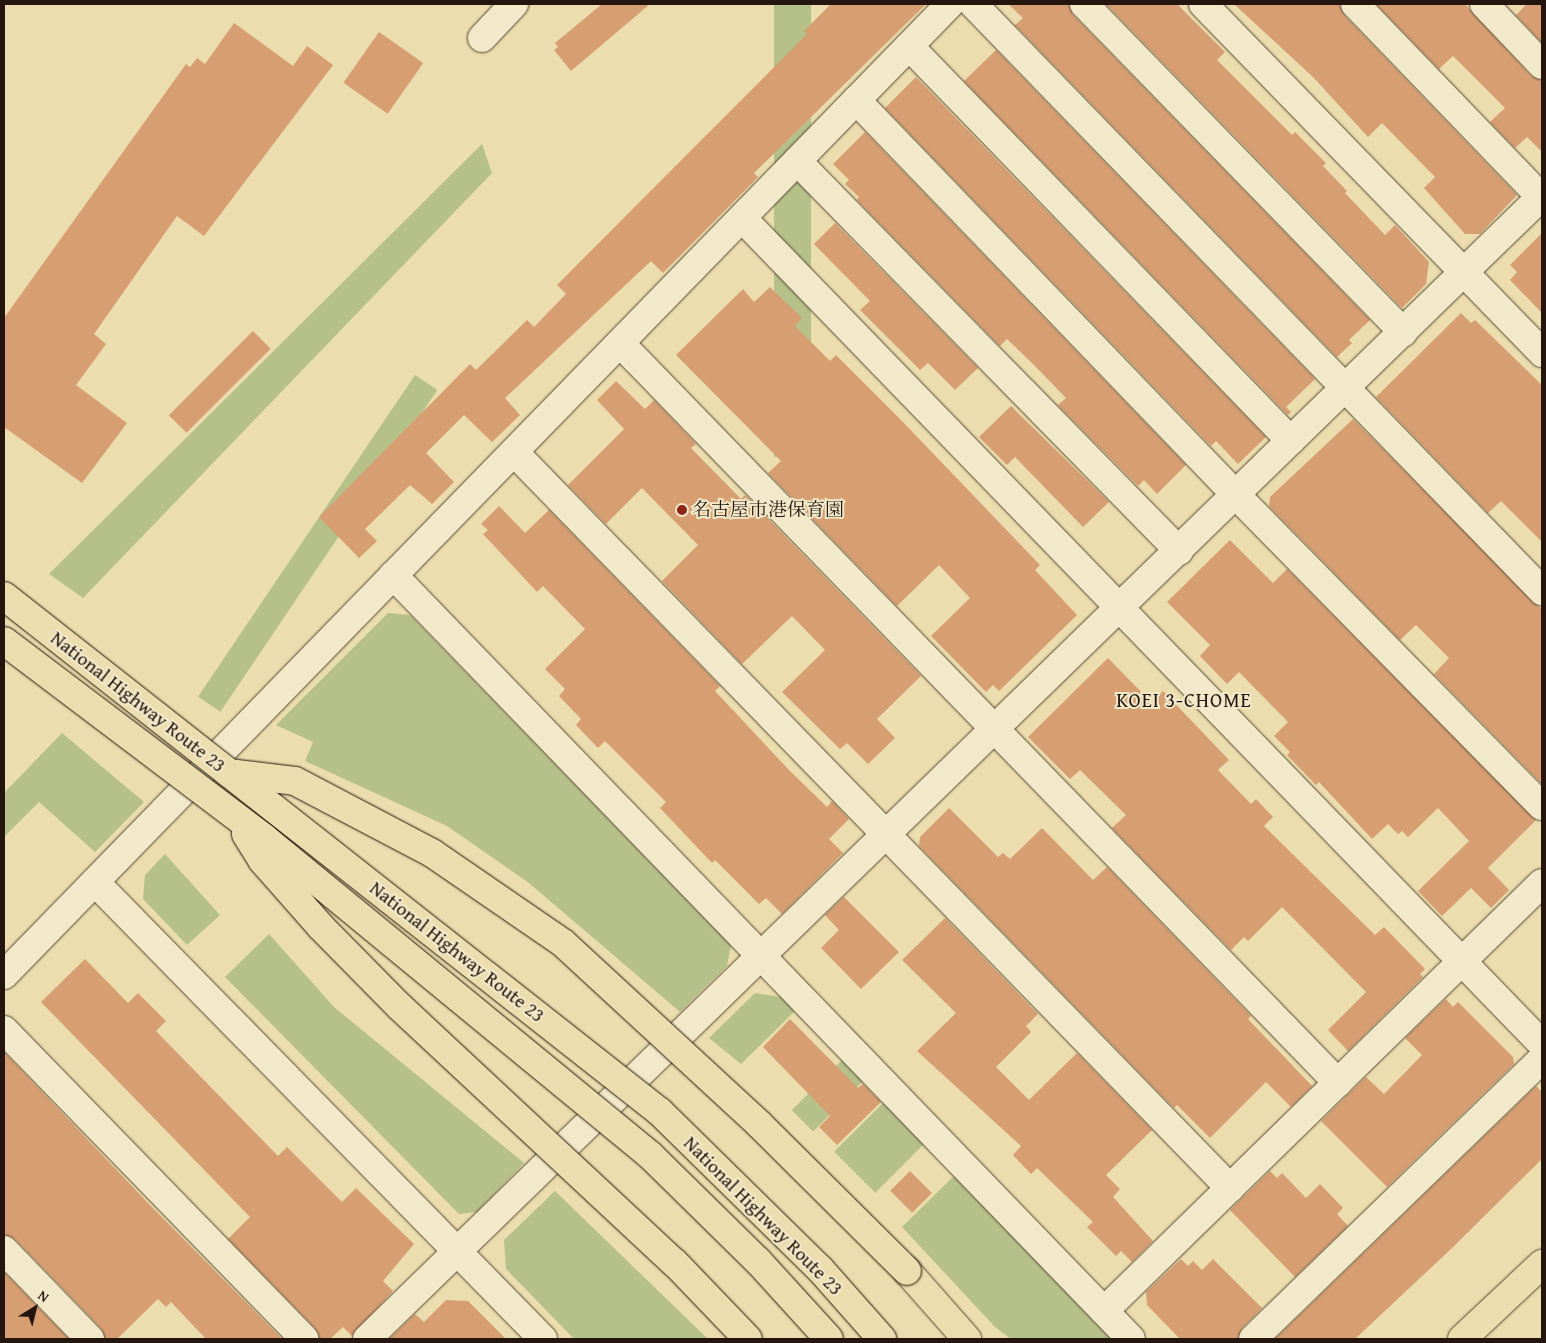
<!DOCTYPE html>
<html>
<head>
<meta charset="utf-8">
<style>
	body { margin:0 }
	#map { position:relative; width:1546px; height:1343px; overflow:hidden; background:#ebddad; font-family:"Gentium Book Plus","Noto Serif JP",serif }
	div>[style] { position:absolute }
	.green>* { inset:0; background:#b6c18a; transform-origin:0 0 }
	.building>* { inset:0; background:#d69e71; transform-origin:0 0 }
	.roads { filter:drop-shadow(0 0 1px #564836) drop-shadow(0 0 1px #564836) }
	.minor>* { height:28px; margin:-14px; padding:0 14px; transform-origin:14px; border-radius:14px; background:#f2e9ca }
	.major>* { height:28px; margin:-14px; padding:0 14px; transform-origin:14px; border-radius:14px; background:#ebddad }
	.highway>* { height:28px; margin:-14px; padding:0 14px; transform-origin:14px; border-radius:14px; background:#ebddad }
	.bridges { filter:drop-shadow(0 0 1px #24160e) drop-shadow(0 0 1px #24160e) }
	.highway-bridge>* { height:28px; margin:-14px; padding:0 14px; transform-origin:14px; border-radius:14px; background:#ebddad }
	.dots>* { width:14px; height:14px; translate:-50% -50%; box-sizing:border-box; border:2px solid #f2e9ca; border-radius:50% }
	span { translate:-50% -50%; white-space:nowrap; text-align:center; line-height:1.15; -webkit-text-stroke:4px #f2e9ca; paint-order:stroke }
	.poi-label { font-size:19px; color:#24160e }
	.left { translate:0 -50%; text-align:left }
	.street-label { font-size:19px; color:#24160e }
	.neighbourhood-label { font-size:20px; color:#24160e; letter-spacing:1px }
	.frame { position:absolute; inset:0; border:5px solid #24160e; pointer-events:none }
	.north { position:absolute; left:10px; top:1283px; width:50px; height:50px; -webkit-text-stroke:4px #f2e9ca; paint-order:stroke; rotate:36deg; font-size:14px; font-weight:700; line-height:20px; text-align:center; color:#24160e }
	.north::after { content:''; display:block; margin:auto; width:18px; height:22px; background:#24160e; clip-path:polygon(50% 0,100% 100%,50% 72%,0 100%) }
</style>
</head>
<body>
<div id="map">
	<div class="green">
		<i style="left:774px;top:4px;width:37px;height:453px"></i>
		<i style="clip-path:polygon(482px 144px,492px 173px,83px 598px,49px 574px)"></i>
		<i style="left:415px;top:375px;width:27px;height:388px;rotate:34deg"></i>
		<i style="clip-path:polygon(388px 613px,410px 615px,731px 945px,727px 966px,680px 1012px,529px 883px,447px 826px,305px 761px,313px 742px,276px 725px)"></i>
		<i style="clip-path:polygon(62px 733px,144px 802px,95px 852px,39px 802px,4px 837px,4px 793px)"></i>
		<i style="clip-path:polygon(165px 854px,220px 915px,187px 945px,143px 899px,145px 875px)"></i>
		<i style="clip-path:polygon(269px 934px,334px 1007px,524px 1163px,477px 1212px,459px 1214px,225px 977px)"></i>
		<i style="clip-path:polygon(755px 993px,781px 997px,795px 1011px,741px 1064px,709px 1038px)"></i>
		<i style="left:842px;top:1060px;width:30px;height:71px;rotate:45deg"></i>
		<i style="left:883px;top:1103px;width:58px;height:69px;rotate:45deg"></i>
		<i style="clip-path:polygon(955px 1175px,1114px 1339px,1011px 1339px,995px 1327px,902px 1227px)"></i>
		<i style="clip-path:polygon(555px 1191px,708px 1339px,574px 1339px,506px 1269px,504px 1240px)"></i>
	</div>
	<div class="building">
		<i style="clip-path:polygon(602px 4px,650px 4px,571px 71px,554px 50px,558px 47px,555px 43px)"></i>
		<i style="clip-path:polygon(831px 4px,926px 4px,754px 173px,758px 177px,663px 273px,651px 261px,505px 398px,520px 415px,492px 442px,464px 415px,426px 453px,454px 482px,432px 504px,410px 485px,365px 529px,377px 541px,359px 558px,319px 517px,470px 364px,476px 370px,527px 320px,534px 327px,566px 294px,557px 285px,807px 34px,804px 31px)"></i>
		<i style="clip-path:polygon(1008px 4px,1069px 4px,1073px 15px,1370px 320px,1349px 340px,1352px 343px,1337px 357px,1015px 25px,1023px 18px)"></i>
		<i style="clip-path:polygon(1106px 4px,1177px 4px,1225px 52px,1217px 60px,1292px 135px,1295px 132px,1326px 163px,1323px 166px,1347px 191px,1345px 193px,1385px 235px,1395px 225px,1429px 262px,1426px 284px,1402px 308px)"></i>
		<i style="clip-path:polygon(1234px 4px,1340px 4px,1344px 15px,1517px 195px,1480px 234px,1465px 234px,1424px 188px,1435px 177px,1382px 123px,1368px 137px,1314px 78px)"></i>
		<i style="clip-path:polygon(1376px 4px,1465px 4px,1531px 76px,1542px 80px,1542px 152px,1527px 137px,1515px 148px,1490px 122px,1505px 108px,1453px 56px,1439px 69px)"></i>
		<i style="clip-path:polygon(1527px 4px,1542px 4px,1542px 43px,1516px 15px)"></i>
		<i style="clip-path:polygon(234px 23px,293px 66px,307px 46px,333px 65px,204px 236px,177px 216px,94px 334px,106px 344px,76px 385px,127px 423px,82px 483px,4px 427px,4px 318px,186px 64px,190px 67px,197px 58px,205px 64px)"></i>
		<i style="left:379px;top:32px;width:54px;height:62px;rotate:35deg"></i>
		<i style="clip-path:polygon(996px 50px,1315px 379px,1286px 407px,1291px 412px,1288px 415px,964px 81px)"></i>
		<i style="clip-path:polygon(916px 77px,1266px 437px,1238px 464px,1216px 441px,1211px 446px,885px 108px)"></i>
		<i style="clip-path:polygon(865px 132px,1186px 465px,1157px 494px,1144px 480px,1138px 486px,1058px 405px,1066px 398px,1033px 364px,1007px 339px,1000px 346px,857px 200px,859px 197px,845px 184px,849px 180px,833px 164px)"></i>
		<i style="clip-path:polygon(835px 223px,978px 368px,955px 390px,928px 363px,920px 370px,860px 310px,870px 301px,814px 244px)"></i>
		<i style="clip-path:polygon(1542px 233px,1542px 313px,1510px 280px,1517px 272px,1510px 265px)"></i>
		<i style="clip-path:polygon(770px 287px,802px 318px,795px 326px,830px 361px,836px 355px,901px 420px,1040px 565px,1035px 570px,1077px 615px,999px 691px,993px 685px,986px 692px,931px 636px,970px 598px,939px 565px,897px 606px,768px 473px,781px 461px,676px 355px,743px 289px,754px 302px)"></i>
		<i style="clip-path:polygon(1461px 313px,1471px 323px,1475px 320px,1542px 385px,1542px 542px,1501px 501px,1488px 513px,1376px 397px)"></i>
		<i style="left:253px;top:331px;width:25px;height:119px;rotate:45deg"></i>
		<i style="clip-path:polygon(616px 381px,645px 409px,654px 400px,696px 444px,691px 448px,741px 499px,745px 495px,921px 676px,877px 719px,895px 738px,868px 764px,847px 743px,840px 749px,782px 692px,825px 650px,792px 616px,742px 664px,662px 581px,698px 545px,642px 488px,606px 524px,568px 485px,624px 429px,597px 400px)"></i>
		<i style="clip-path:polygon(1011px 406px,1109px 502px,1083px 527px,1015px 457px,1007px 465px,979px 437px)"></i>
		<i style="clip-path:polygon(1353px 419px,1542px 610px,1542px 784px,1434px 674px,1449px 658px,1416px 625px,1400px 640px,1269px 506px,1270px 497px)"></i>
		<i style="clip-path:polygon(499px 506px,525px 533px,549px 510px,720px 686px,715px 691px,789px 770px,827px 807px,832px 801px,849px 819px,829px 839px,843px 853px,782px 914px,766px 898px,759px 904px,715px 860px,712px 863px,660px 808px,666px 802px,605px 741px,598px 748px,576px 725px,581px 719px,559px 696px,565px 689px,545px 669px,585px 629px,543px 586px,537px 592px,483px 534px,488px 530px,481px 524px)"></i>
		<i style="clip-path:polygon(1230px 540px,1273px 583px,1287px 569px,1536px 820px,1488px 868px,1509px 890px,1491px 908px,1471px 888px,1442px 916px,1418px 891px,1469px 841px,1438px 808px,1408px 837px,1402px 831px,1398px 834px,1388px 824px,1372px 839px,1319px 782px,1316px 785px,1287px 755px,1290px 752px,1274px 736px,1288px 722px,1239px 672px,1227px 684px,1200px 656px,1210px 645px,1167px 602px)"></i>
		<i style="clip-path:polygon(1108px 658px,1152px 703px,1163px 691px,1229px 760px,1218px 770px,1251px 804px,1256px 799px,1273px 817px,1264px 826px,1375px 935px,1384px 927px,1425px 969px,1420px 974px,1423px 977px,1348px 1051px,1328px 1030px,1366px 992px,1282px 907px,1248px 941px,1244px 937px,1231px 950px,1112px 828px,1126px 815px,1080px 770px,1070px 779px,1028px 737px)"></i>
		<i style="clip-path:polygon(949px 808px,998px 857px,1003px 853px,1010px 859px,1042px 828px,1093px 880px,1107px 867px,1251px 1016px,1248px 1019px,1312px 1086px,1291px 1107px,1266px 1082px,1210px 1138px,1177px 1105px,1174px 1108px,919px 846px,920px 837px)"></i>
		<i style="clip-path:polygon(844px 897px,899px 952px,861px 989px,821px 948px,839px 930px,825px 915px)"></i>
		<i style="clip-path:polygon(945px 918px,1038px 1014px,1026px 1026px,1031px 1032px,996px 1067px,1029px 1100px,1077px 1053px,1152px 1130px,1106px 1175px,1120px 1189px,1113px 1197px,1153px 1241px,1132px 1262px,1121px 1251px,1116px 1256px,1087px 1227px,1093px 1222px,1037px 1168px,1031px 1174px,1013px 1155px,1021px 1146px,917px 1051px,956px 1013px,902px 960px)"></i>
		<i style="clip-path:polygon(85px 959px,128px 1003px,138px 993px,166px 1021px,156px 1031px,278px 1156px,287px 1147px,342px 1202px,356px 1188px,414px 1244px,383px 1281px,393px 1291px,352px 1336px,343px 1327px,330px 1339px,319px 1339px,315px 1328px,228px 1239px,250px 1217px,41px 1002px)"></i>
		<i style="clip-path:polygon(1446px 999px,1453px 1007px,1458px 1002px,1513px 1057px,1514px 1064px,1387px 1187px,1321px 1121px,1366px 1077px,1384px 1094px,1422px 1055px,1405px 1038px)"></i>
		<i style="clip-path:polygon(790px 1019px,858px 1088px,863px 1084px,881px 1102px,837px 1145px,819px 1127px,830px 1116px,763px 1047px)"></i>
		<i style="clip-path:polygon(4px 1052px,147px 1202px,282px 1339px,206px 1339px,171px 1302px,166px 1307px,158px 1299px,117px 1339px,105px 1339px,101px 1328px,15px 1239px,4px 1235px)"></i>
		<i style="clip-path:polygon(1536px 1086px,1542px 1092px,1542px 1159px,1451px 1249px,1355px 1339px,1275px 1339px)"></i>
		<i style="left:910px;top:1171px;width:31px;height:28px;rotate:45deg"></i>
		<i style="clip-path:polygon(1270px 1171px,1277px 1178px,1282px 1173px,1306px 1198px,1320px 1184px,1343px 1208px,1337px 1214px,1348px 1226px,1295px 1277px,1230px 1210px)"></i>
		<i style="clip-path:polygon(1181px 1259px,1188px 1266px,1193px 1261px,1202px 1270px,1213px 1259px,1262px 1308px,1242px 1328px,1238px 1339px,1180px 1339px,1147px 1305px,1146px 1292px)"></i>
		<i style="clip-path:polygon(4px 1272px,69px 1339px,4px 1339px)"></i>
		<i style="clip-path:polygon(446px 1300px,468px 1301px,506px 1339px,389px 1339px,415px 1314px,424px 1322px)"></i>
	</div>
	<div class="roads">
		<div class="minor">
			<i style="left:973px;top:4px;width:818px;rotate:45.89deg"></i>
			<i style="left:1084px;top:4px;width:458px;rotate:45.8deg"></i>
			<i style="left:1203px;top:4px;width:487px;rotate:45.8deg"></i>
			<i style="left:1355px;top:4px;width:268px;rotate:46.1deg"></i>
			<i style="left:1484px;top:4px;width:84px;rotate:46.4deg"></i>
			<i style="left:482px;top:38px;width:47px;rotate:-46.7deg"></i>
			<i style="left:909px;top:46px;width:549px;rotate:45.96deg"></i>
			<i style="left:856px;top:100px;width:548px;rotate:46.11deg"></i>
			<i style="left:1236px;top:495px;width:436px;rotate:45.5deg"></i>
			<i style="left:797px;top:161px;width:546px;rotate:45.59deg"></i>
			<i style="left:742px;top:218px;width:1150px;rotate:45.92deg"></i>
			<i style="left:620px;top:343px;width:1031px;rotate:45.86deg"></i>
			<i style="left:514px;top:452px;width:1027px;rotate:45.79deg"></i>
			<i style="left:393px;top:575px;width:1062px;rotate:45.99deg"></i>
			<i style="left:95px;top:882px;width:640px;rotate:45.57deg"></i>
			<i style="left:4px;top:975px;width:1356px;rotate:-45.75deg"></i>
			<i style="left:4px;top:1030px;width:431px;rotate:45.8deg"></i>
			<i style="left:4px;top:1250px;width:124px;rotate:46deg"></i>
			<i style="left:1104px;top:1311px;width:612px;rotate:-44.34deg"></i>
			<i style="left:367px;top:1339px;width:1639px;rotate:-44.21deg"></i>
			<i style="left:1253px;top:1339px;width:402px;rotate:-44.1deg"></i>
		</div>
		<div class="major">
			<i style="left:1462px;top:1339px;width:110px;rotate:-43.2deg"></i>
		</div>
		<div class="highway">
			<i style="left:907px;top:1271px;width:91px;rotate:48.6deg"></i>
		</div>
	</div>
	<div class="bridges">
		<div class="highway-bridge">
			<i style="left:4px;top:596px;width:835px;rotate:38.19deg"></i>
			<i style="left:660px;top:1112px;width:224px;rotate:44.5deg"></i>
			<i style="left:820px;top:1269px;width:94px;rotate:48.5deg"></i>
			<i style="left:4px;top:641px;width:325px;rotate:37.1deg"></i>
			<i style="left:263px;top:837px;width:501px;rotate:39.41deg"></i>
			<i style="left:650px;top:1155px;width:151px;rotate:44.5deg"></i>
			<i style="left:758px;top:1261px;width:105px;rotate:47.7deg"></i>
			<i style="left:229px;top:773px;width:66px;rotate:6.9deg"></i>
			<i style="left:295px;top:781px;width:155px;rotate:27.7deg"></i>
			<i style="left:432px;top:853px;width:159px;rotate:34.5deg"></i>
			<i style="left:563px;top:943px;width:268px;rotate:42.7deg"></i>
			<i style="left:760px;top:1125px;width:207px;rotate:44.8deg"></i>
			<i style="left:246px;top:834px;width:31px;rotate:58deg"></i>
			<i style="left:262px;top:860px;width:89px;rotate:48.6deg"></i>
			<i style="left:321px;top:927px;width:112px;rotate:45.4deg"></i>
			<i style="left:400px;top:1007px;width:376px;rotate:43deg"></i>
			<i style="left:675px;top:1263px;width:105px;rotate:46.2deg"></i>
		</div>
	</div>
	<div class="dots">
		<i style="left:682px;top:510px;background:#8f2418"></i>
	</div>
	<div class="poi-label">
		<span class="left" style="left:692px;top:510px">名古屋市港保育園</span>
	</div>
	<div class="street-label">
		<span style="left:138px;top:702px;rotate:38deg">National Highway Route 23</span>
		<span style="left:457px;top:952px;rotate:38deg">National Highway Route 23</span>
		<span style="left:763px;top:1216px;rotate:45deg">National Highway Route 23</span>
	</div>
	<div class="neighbourhood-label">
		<span style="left:1184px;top:699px">KOEI 3-CHOME</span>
	</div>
	<div class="frame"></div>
	<div class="north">N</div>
</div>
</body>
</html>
